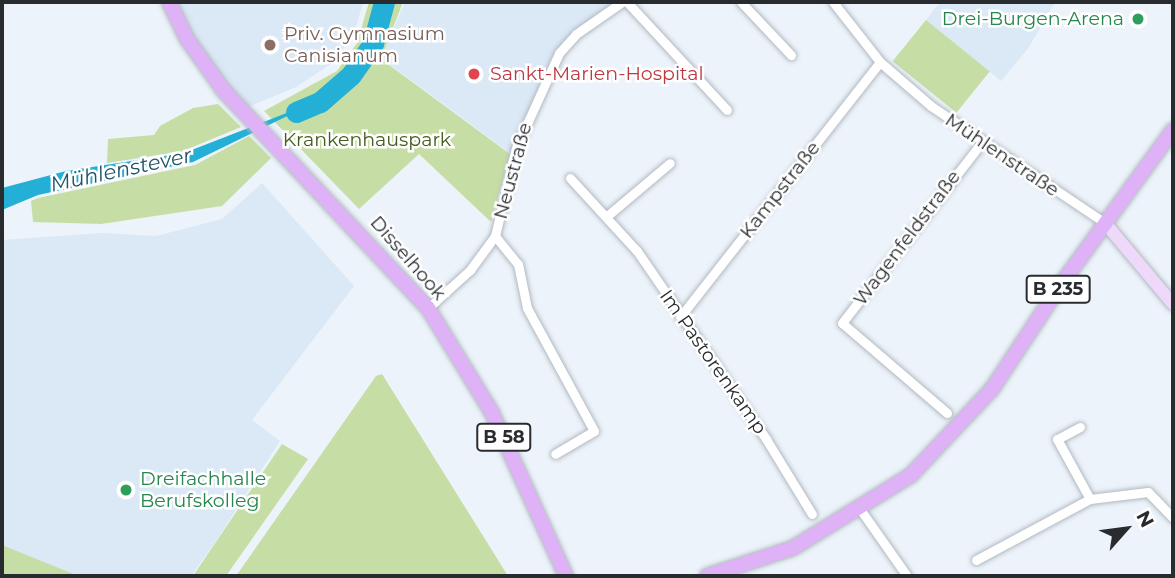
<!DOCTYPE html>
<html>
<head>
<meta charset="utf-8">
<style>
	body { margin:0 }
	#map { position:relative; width:1175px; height:578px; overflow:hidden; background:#ecf3fa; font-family:Montserrat,sans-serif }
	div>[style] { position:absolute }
	.built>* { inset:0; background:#dbe8f5 }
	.green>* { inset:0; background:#c6dea5; transform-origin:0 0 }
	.water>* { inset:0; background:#24b0d6 }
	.river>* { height:21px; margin:-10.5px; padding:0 10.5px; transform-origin:10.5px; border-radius:10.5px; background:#24b0d6 }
	.roads { filter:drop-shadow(0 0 2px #b2b9c0) drop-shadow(0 0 2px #b2b9c0) }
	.street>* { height:9px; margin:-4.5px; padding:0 4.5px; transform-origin:4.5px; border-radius:4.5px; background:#fff }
	.secondary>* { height:12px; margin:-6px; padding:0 6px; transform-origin:6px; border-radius:6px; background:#efd9fb }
	.primary>* { height:14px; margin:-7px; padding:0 7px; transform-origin:7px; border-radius:7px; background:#dfb2f7 }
	.dots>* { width:19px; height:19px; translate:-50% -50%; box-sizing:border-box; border:4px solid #fff; border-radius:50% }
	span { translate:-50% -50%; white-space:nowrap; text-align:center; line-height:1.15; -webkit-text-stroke:5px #fff; paint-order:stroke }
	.shield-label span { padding:2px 5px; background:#fff; border:2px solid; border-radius:5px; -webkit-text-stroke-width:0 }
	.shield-label { font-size:18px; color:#292c2f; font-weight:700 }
	.leisure-label { font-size:19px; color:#27864d }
	.right { translate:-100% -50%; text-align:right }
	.left { translate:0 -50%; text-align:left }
	.education-label { font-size:19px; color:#785e54 }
	.health-label { font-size:19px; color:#be3a42 }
	.park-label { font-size:19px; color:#465c1e }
	.street-label { font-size:19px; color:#292c2f }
	.water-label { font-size:21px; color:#225667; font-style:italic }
	.frame { position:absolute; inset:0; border:4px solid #292c2f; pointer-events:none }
	.north { position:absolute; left:1091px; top:494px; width:70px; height:70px; -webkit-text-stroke:5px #fff; paint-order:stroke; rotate:62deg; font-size:19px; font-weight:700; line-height:28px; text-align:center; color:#292c2f }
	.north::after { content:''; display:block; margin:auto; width:24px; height:32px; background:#292c2f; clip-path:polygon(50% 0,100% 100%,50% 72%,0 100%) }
</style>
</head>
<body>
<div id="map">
	<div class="built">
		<i style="clip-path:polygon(173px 2px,363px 2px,354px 34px,334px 62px,296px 87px,248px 107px,200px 55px)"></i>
		<i style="clip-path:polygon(405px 2px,618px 2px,576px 30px,551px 59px,510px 153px,381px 58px)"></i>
		<i style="clip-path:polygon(940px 2px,1055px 2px,1029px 47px,1001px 81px,926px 20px)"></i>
		<i style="clip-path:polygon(262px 183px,354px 286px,252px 420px,280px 441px,214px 544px,191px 576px,73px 576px,2px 546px,2px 240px,103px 233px,156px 236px,222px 219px)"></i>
	</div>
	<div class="green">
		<i style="clip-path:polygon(369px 2px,403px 2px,381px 59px,510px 154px,491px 222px,419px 154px,359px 209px,264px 111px,337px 71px,357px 43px)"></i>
		<i style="left:926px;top:20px;width:82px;height:53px;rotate:39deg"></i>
		<i style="clip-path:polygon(218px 104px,241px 127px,183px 151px,107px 163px,108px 139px,154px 135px,160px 126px,193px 108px)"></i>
		<i style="clip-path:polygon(249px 136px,271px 158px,222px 206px,101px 224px,33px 222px,31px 201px,38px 198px,195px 165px)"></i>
		<i style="clip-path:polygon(382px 374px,508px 576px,236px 576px,376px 376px)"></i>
		<i style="clip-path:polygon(282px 444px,308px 459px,226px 576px,193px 576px)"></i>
		<i style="clip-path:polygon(2px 545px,71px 573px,77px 576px,2px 576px)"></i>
	</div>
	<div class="water">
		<i style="clip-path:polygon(320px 100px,193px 162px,38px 195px,2px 210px,2px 188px,66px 171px,184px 153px)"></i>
	</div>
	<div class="river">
		<i style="left:296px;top:112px;width:26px;rotate:-23deg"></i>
		<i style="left:320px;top:102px;width:41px;rotate:-41.1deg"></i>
		<i style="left:351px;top:75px;width:39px;rotate:-55deg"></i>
		<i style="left:373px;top:43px;width:42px;rotate:-75deg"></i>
	</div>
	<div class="roads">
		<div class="street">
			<i style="left:627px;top:2px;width:147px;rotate:47.2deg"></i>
			<i style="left:741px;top:2px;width:73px;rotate:46.7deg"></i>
			<i style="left:833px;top:2px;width:76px;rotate:51.9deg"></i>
			<i style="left:880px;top:62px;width:67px;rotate:40.8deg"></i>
			<i style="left:931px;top:106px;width:210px;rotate:33.9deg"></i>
			<i style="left:570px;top:178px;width:99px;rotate:47.5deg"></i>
			<i style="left:637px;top:251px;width:228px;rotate:55.5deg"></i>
			<i style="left:766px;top:439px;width:88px;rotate:58.5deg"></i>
			<i style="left:607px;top:216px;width:82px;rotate:-40.1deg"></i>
			<i style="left:495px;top:236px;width:36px;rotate:51deg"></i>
			<i style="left:518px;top:264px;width:45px;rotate:78.4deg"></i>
			<i style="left:527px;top:308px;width:140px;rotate:61.4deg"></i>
			<i style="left:594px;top:431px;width:45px;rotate:149.5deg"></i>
			<i style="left:428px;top:308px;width:57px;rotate:-42.1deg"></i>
			<i style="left:470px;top:270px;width:42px;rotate:-53.7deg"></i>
			<i style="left:495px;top:236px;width:90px;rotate:-76.6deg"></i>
			<i style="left:516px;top:148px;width:104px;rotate:-65.6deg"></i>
			<i style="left:559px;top:53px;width:25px;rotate:-48deg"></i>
			<i style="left:576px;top:34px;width:56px;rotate:-34.8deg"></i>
			<i style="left:680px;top:317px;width:324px;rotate:-51.9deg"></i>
			<i style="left:947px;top:413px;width:138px;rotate:-139.4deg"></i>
			<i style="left:842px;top:323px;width:227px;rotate:-52.3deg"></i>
			<i style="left:1080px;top:427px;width:26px;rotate:152deg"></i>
			<i style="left:1057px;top:439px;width:68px;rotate:61.2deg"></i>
			<i style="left:860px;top:509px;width:82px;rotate:55deg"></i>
			<i style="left:976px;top:560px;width:129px;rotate:-28.2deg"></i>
			<i style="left:1090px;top:499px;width:58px;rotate:-6.9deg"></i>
			<i style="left:1148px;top:492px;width:36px;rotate:46deg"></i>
		</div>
		<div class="secondary">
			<i style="left:1105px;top:223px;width:106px;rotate:50deg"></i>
		</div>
		<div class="primary">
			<i style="left:169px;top:2px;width:41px;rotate:64.1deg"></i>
			<i style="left:187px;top:39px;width:64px;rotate:54.6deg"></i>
			<i style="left:224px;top:91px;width:298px;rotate:46.8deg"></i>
			<i style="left:428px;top:308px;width:123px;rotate:58.6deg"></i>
			<i style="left:492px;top:413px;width:179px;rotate:65.6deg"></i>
			<i style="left:707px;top:576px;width:90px;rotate:-18deg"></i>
			<i style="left:793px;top:548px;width:139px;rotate:-31.7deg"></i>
			<i style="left:911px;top:475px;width:118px;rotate:-46.7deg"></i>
			<i style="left:992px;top:389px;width:127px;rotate:-56.6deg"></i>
			<i style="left:1062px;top:283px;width:189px;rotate:-54deg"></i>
		</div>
	</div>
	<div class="dots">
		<i style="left:1138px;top:19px;background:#2e9e5b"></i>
		<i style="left:270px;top:45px;background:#8d6e63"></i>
		<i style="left:474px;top:74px;background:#e0444e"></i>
		<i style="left:126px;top:490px;background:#2e9e5b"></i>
	</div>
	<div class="shield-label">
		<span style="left:1058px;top:289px">B 235</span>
		<span style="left:504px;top:437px">B 58</span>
	</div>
	<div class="leisure-label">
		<span class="right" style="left:1124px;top:19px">Drei-Burgen-Arena</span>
		<span class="left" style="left:140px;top:490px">Dreifachhalle<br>Berufskolleg</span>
	</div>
	<div class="education-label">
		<span class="left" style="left:284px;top:45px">Priv. Gymnasium<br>Canisianum</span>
	</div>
	<div class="health-label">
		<span class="left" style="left:490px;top:74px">Sankt-Marien-Hospital</span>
	</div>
	<div class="park-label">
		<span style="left:367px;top:140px">Krankenhauspark</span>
	</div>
	<div class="street-label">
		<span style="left:1002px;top:155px;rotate:34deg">Mühlenstraße</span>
		<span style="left:513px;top:171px;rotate:-75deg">Neustraße</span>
		<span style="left:780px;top:190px;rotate:-52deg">Kampstraße</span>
		<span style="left:907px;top:238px;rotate:-53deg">Wagenfeldstraße</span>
		<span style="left:408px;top:258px;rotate:49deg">Disselhook</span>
		<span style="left:713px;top:362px;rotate:55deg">Im Pastorenkamp</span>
	</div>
	<div class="water-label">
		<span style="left:121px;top:170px;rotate:-12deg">Mühlenstever</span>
	</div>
	<div class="frame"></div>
	<div class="north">N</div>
</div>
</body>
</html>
